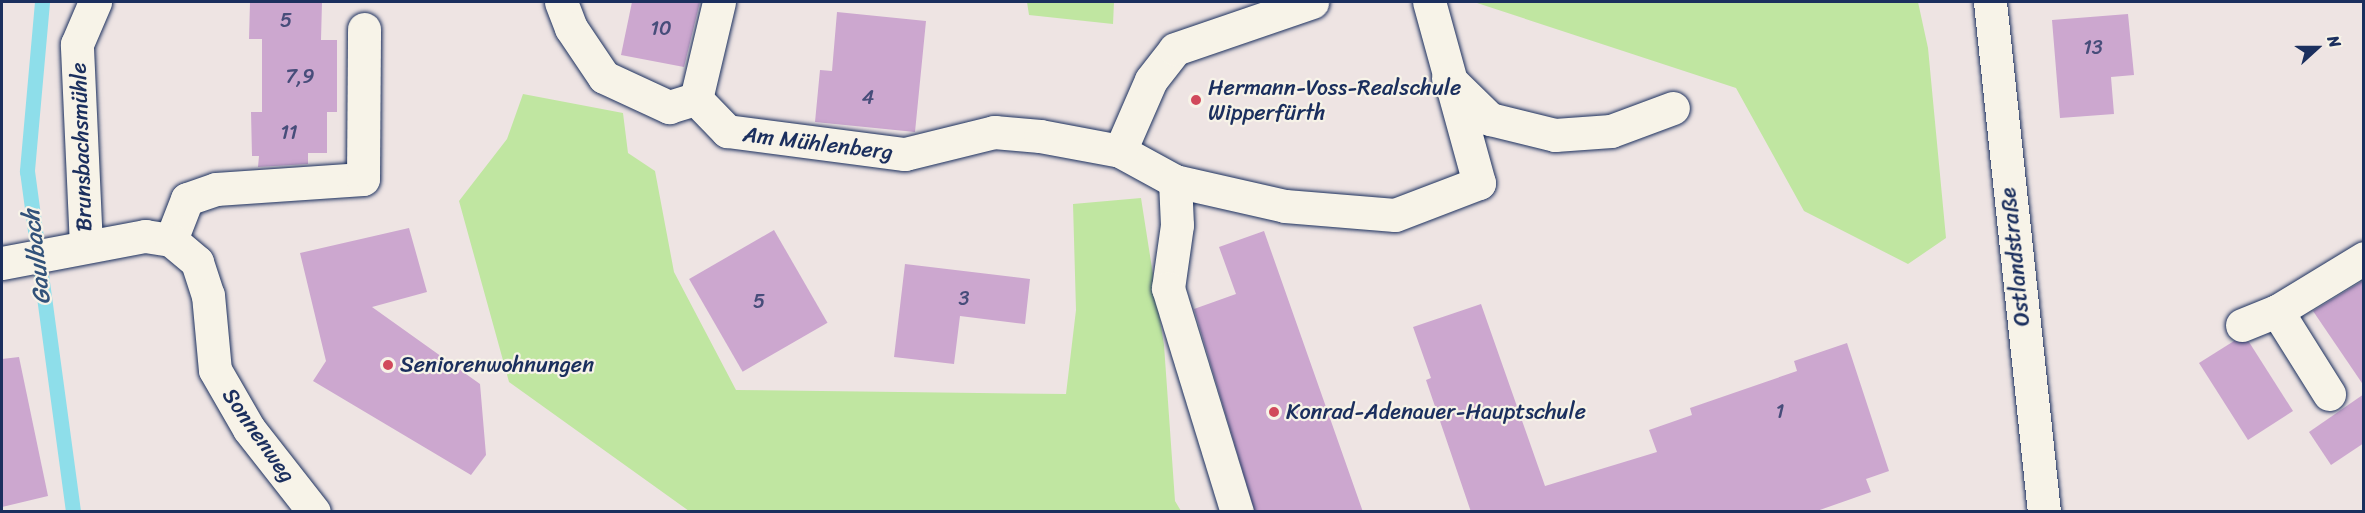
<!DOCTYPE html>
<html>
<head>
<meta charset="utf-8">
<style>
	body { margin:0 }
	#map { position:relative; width:2365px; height:513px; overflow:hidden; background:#eee4e3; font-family:Sriracha,sans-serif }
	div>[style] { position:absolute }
	.green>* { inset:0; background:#c0e6a1 }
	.stream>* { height:15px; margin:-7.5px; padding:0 7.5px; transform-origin:7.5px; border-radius:7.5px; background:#8edeea }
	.building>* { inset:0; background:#cca7cf; transform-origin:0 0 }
	.roads { filter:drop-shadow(0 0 2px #1b2f5e) drop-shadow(0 0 2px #1b2f5e) }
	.minor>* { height:33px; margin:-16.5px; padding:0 16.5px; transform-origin:16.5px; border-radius:16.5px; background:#f7f3e8 }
	.dots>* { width:16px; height:16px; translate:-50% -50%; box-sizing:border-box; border:3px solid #f7f3e8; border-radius:50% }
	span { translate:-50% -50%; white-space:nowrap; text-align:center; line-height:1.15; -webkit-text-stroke:4.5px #f7f3e8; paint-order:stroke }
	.number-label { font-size:20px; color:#474d7a }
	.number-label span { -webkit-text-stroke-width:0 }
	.poi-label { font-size:22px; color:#1b2f5e }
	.left { translate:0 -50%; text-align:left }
	.street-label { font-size:22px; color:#1b2f5e }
	.water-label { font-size:24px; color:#32527a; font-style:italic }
	.frame { position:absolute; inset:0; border:3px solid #1b2f5e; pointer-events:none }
	.north { position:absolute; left:2287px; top:18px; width:60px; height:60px; -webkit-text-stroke:4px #f7f3e8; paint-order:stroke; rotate:69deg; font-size:16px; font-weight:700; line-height:24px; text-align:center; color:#1b2f5e }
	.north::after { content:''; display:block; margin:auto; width:21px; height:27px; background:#1b2f5e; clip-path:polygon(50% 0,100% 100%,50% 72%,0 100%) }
</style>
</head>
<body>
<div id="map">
	<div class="green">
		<i style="clip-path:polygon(1027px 2px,1114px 2px,1113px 24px,1029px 15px)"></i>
		<i style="clip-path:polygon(1474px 2px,1918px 2px,1928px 48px,1946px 238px,1908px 264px,1804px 211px,1736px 88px)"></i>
		<i style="clip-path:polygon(523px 94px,623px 113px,628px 153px,655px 171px,674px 272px,736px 390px,1066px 394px,1076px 310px,1073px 204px,1141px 198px,1164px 345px,1175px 501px,1181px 511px,689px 511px,509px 382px,459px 201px,507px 139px)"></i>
	</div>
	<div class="stream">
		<i style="left:42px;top:2px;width:170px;rotate:95.1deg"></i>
		<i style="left:27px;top:171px;width:344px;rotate:82.3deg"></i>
	</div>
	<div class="building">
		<i style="clip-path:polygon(250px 2px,322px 2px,321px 40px,337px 40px,337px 112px,327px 112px,327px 153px,308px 153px,308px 164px,258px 167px,259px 156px,252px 156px,251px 112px,262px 112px,262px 39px,249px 39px)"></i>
		<i style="clip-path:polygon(632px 2px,700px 2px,684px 67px,621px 55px)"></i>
		<i style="clip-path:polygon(837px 12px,926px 21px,915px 132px,815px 122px,820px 70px,832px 71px)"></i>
		<i style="clip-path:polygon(2128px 14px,2134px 75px,2111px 77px,2114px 114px,2060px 118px,2052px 20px)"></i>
		<i style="clip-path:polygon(409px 228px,427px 292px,372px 307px,480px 384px,486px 455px,471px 475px,313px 381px,326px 361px,300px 253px)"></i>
		<i style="left:774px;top:230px;width:107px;height:98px;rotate:60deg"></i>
		<i style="clip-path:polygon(1264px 231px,1363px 512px,1255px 512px,1194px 309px,1236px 294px,1219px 247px)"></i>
		<i style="clip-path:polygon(905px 264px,1030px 279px,1025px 324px,960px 316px,954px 364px,894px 357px)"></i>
		<i style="clip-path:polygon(2364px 280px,2364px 386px,2313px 311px)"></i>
		<i style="clip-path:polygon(1481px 304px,1545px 486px,1657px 452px,1649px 430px,1692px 415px,1690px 408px,1797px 371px,1794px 361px,1847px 343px,1889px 471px,1866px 479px,1871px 492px,1814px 512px,1471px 512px,1426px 380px,1431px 378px,1413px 327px)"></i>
		<i style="clip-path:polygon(2234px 341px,2249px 342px,2293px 411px,2248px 440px,2199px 363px)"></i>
		<i style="clip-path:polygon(19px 357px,48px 496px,2px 507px,2px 359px)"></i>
		<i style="clip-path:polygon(2364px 394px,2364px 443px,2331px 465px,2309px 432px)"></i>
	</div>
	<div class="roads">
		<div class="minor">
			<i style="left:561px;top:2px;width:28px;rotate:69deg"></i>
			<i style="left:571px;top:28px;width:59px;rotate:56deg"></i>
			<i style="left:604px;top:77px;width:72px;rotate:24.8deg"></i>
			<i style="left:669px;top:107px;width:28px;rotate:-17deg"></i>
			<i style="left:719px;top:2px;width:100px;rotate:103.3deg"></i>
			<i style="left:696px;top:99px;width:45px;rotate:45.9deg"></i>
			<i style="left:727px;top:131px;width:179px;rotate:7.4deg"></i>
			<i style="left:905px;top:154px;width:92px;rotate:-13.9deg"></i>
			<i style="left:994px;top:132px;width:46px;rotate:5deg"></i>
			<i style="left:1040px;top:136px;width:81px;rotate:10.6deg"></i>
			<i style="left:1120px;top:151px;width:63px;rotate:28.6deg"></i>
			<i style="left:1175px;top:181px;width:113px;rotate:12.8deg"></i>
			<i style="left:1285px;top:206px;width:110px;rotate:4.7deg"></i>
			<i style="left:1395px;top:215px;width:90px;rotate:-20.9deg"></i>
			<i style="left:1479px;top:183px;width:188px;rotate:-105.4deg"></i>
			<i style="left:1990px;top:2px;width:513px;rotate:83.96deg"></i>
			<i style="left:1448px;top:78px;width:59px;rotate:44.3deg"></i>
			<i style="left:1490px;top:119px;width:67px;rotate:13.8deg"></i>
			<i style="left:1555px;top:135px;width:56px;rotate:-4.1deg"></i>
			<i style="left:1611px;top:131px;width:66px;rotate:-20.4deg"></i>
			<i style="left:1120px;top:151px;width:77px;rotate:-66.4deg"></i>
			<i style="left:1151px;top:80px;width:39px;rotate:-52deg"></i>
			<i style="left:1175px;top:49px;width:145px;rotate:-18.9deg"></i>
			<i style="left:1175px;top:181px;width:44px;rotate:87.4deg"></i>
			<i style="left:1177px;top:225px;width:64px;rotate:98.1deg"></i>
			<i style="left:1168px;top:288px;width:234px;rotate:72.9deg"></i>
			<i style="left:171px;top:240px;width:44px;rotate:-68.7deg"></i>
			<i style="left:187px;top:199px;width:31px;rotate:-19deg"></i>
			<i style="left:216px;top:189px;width:147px;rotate:-3.9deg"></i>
			<i style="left:363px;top:179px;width:150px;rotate:-89.6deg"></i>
			<i style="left:86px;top:246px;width:202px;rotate:-92.6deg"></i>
			<i style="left:77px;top:44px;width:46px;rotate:-66.8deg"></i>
			<i style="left:2px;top:263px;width:146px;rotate:-10.7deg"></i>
			<i style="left:145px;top:236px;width:26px;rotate:9deg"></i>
			<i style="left:171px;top:240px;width:34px;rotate:40deg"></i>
			<i style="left:197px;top:262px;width:35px;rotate:72deg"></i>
			<i style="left:208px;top:295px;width:75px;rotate:84.7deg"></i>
			<i style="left:215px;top:370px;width:68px;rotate:60deg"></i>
			<i style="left:249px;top:429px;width:105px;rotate:51.9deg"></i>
			<i style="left:2277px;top:311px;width:98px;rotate:57.9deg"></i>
			<i style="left:2242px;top:325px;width:38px;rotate:-22deg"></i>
			<i style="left:2277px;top:311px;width:102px;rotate:-31.3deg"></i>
		</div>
	</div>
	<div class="dots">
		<i style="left:1196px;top:100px;background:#d1495b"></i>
		<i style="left:388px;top:365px;background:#d1495b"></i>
		<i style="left:1274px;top:412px;background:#d1495b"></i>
	</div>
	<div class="number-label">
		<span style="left:286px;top:20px">5</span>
		<span style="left:661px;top:28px">10</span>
		<span style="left:2093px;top:47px">13</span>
		<span style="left:300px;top:76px">7,9</span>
		<span style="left:868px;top:97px">4</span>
		<span style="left:289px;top:132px">11</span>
		<span style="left:964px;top:298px">3</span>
		<span style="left:759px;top:301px">5</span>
		<span style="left:1780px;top:411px">1</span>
	</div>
	<div class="poi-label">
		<span class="left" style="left:1208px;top:100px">Hermann-Voss-Realschule<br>Wipperfürth</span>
		<span class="left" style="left:400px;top:365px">Seniorenwohnungen</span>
		<span class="left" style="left:1286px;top:412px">Konrad-Adenauer-Hauptschule</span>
	</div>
	<div class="street-label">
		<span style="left:818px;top:143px;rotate:7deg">Am Mühlenberg</span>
		<span style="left:81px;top:147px;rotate:-92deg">Brunsbachsmühle</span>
		<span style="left:2015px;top:257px;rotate:-96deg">Ostlandstraße</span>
		<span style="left:259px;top:435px;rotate:55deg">Sonnenweg</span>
	</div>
	<div class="water-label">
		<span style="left:37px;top:257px;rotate:-97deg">Gaulbach</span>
	</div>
	<div class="frame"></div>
	<div class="north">N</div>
</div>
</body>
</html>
